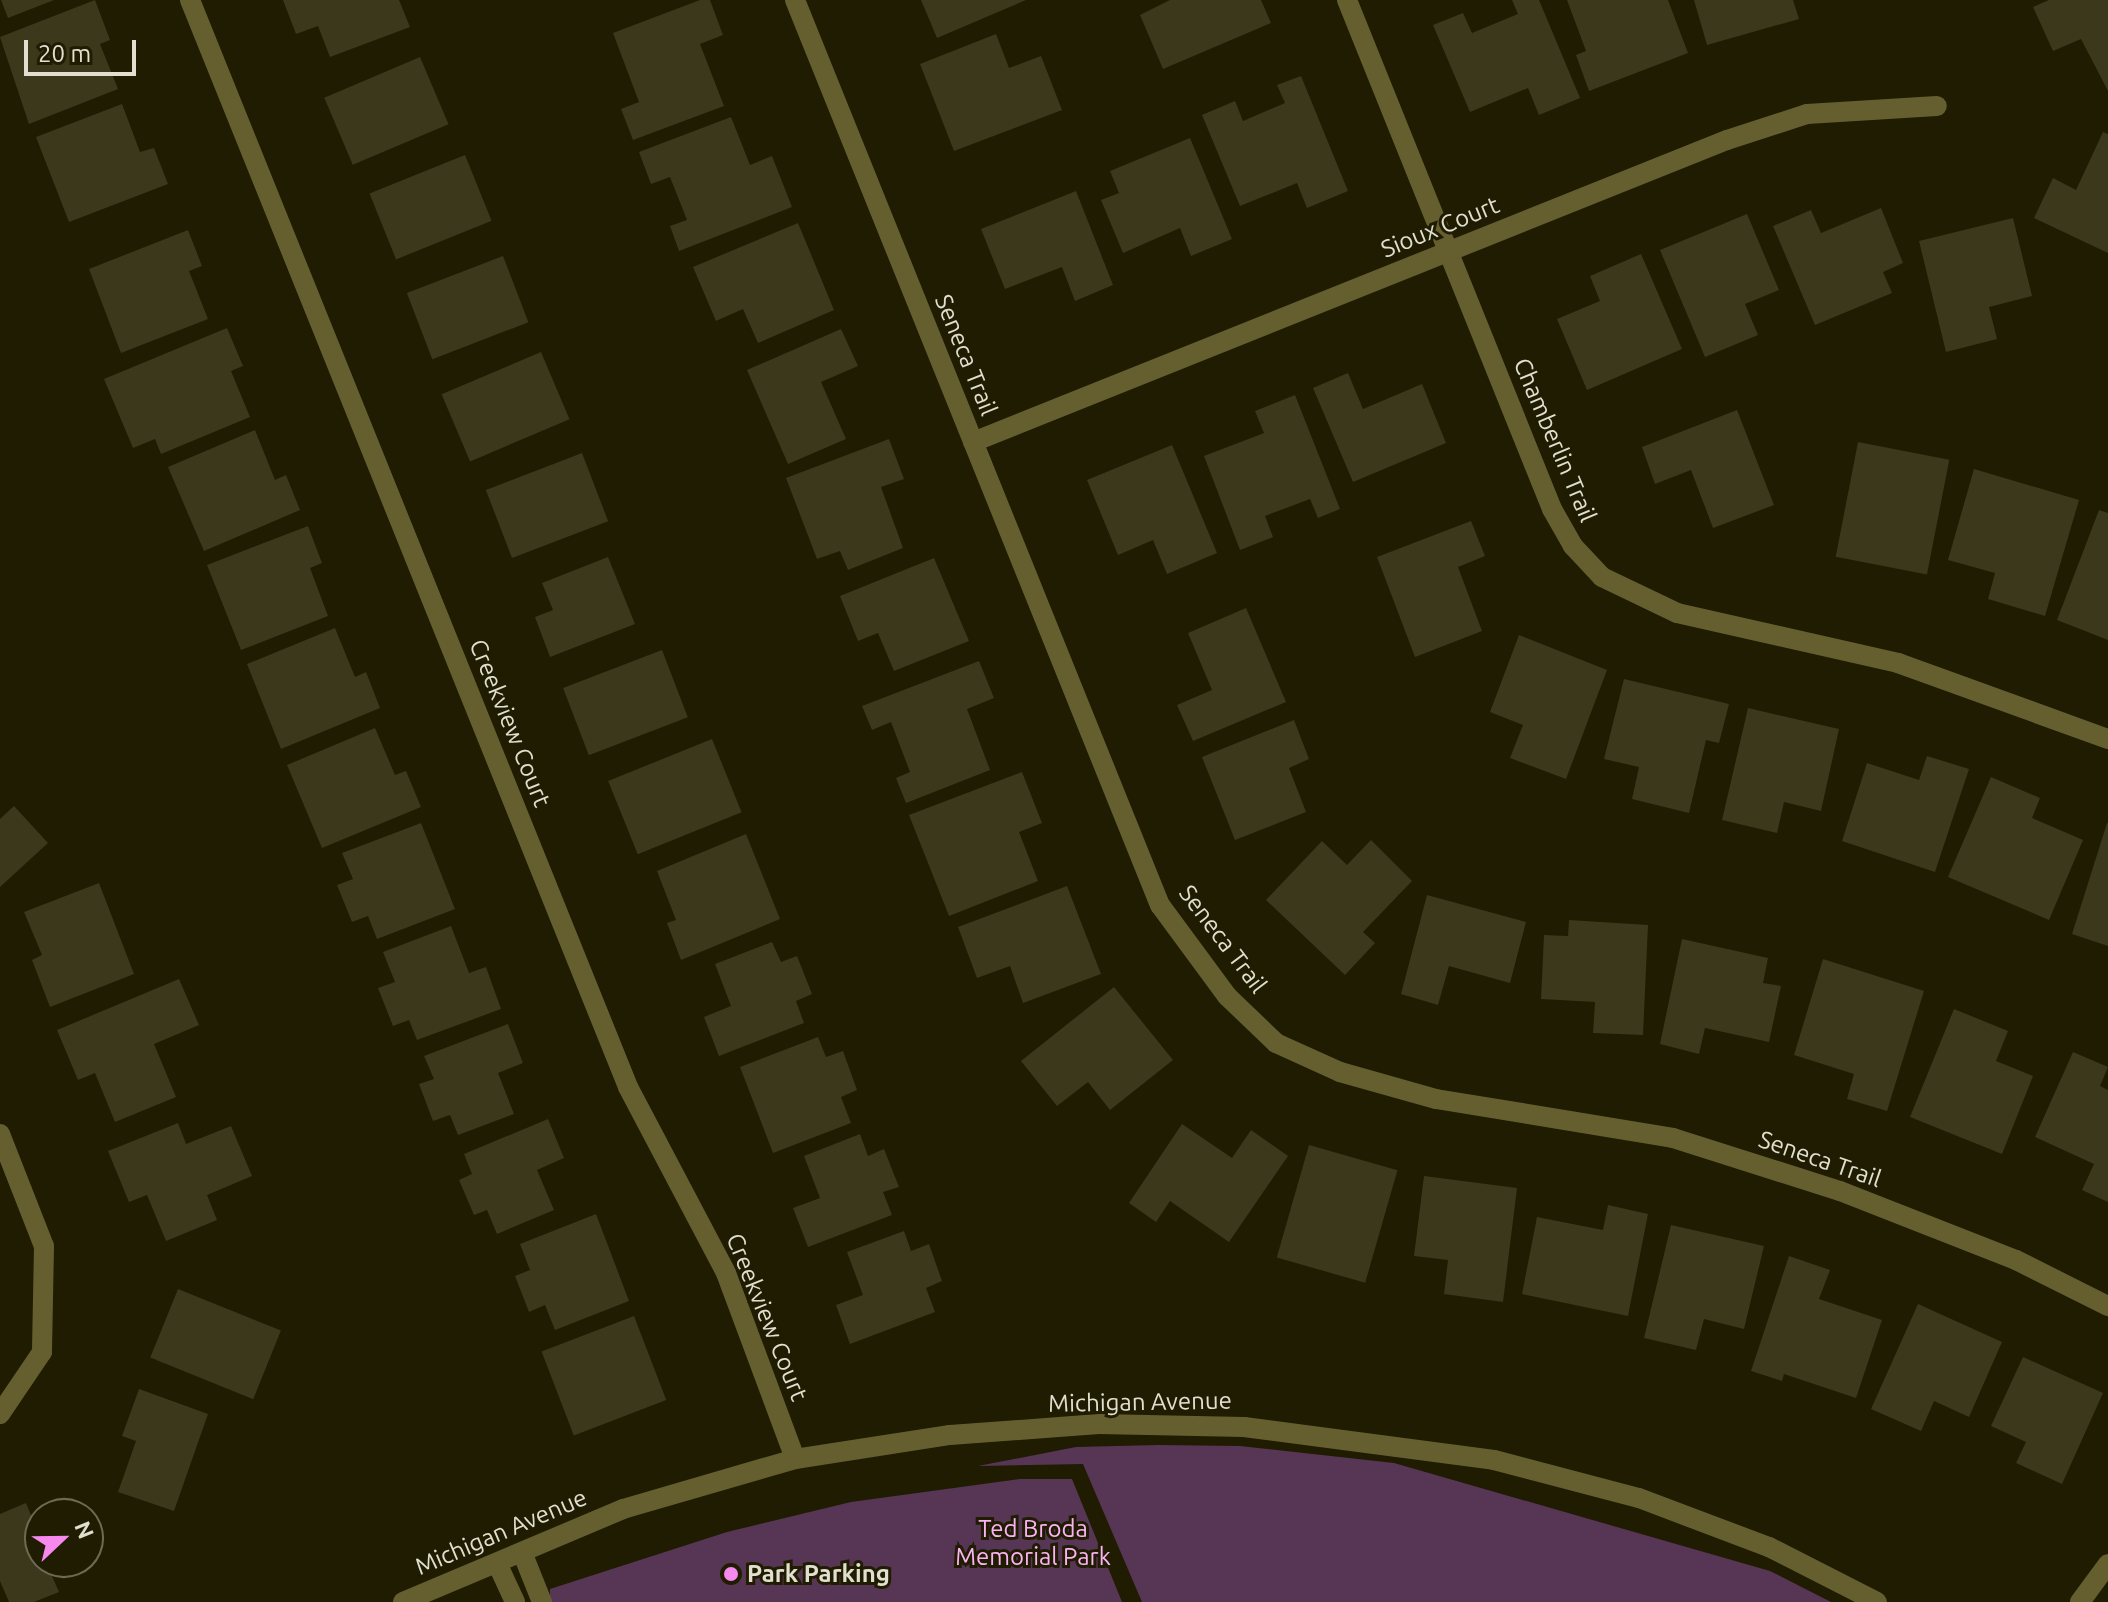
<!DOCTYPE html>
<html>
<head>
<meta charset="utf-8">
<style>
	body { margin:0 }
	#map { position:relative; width:2108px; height:1602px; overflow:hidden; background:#1f1c02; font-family:Ubuntu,sans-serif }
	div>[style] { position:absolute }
	.green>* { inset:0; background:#573554 }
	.building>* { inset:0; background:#3b381c; transform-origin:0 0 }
	.minor>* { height:20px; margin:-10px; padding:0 10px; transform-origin:10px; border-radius:10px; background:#655f30 }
	.dots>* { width:22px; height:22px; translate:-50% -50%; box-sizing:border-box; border:4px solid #1f1c02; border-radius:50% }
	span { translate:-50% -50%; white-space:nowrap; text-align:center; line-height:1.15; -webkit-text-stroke:6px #1f1c02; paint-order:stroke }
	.street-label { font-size:24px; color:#e1dfcf }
	.park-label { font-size:24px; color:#fbb3f4 }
	.poi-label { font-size:24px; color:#e1dfcf; font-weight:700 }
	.left { translate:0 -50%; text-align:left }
	.north { position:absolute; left:24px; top:1498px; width:80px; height:80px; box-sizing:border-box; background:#1f1c02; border:2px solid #6d6a54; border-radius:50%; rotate:68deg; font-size:22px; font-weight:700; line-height:32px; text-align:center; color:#e1dfcf }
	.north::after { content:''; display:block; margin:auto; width:28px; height:36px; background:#f689ee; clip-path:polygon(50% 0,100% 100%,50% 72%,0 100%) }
	.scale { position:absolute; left:24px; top:40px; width:112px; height:36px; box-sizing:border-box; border:4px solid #e1dfcf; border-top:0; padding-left:10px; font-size:24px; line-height:28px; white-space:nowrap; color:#e1dfcf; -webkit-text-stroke:6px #1f1c02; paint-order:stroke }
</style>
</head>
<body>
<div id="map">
	<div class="green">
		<i style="clip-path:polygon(1158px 1445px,1240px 1446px,1394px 1463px,1770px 1571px,1831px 1602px,1142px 1602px,1083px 1464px,978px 1466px,1076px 1447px)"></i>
		<i style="clip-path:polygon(1020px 1479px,1072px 1479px,1122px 1602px,537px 1602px,550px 1597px,550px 1589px,727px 1532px,851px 1502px)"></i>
	</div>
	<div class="building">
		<i style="clip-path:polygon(1px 0,54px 0,8px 18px)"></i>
		<i style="clip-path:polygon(95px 0,110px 40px,100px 44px,118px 89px,29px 124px,0 37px)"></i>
		<i style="clip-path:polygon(283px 0,399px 0,410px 27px,330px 57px,318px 26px,296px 34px)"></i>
		<i style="clip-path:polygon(700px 0,710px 0,723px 35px,700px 44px,724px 106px,633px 140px,621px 109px,639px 102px,613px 33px)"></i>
		<i style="clip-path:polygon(921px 0,1026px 0,937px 38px)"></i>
		<i style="clip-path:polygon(1170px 0,1261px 0,1271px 23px,1163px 69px,1140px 15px)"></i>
		<i style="clip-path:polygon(1512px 0,1539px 0,1580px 98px,1539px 115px,1528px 88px,1470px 112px,1433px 25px,1463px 13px,1472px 33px,1518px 14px)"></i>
		<i style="clip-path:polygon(1567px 0,1668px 0,1688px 53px,1589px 91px,1576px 55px,1586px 51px)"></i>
		<i style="clip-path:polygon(1694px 0,1793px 0,1799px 19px,1707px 45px)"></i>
		<i style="clip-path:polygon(2049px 0,2108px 0,2108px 91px,2081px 39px,2053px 51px,2033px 7px)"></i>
		<i style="clip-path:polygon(996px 34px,1009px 68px,1041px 56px,1062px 110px,954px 151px,920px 64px)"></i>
		<i style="left:420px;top:57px;width:73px;height:104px;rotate:67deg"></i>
		<i style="clip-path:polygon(1301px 76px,1348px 191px,1307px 208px,1297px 183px,1240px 206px,1202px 115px,1235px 101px,1243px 121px,1285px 103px,1277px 85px)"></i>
		<i style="clip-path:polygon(122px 104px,140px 152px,154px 148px,168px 184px,69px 222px,36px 137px)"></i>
		<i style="clip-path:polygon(731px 117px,750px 165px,772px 156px,792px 207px,679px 251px,670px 226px,687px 220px,670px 177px,651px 184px,639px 152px)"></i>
		<i style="clip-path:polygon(2103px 132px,2108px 134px,2108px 253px,2034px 218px,2053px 178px,2076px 190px)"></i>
		<i style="clip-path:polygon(1190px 138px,1232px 239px,1191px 256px,1180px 228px,1123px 253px,1101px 200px,1119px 193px,1110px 171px)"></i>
		<i style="left:465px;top:155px;width:71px;height:103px;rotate:68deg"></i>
		<i style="clip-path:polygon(1076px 191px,1113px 285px,1075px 301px,1062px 267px,1005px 289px,981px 229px)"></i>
		<i style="clip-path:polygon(1881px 208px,1903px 263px,1883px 272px,1892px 293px,1815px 325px,1773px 226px,1811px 210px,1821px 233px)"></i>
		<i style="clip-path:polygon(1747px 214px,1779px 290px,1745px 304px,1758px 335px,1705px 357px,1660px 250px)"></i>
		<i style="clip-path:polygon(2013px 218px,2032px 296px,1989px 307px,1997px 339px,1946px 352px,1919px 241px)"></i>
		<i style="clip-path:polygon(798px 223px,834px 310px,758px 343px,743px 309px,716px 321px,693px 267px)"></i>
		<i style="clip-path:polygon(188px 230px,202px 266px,189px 271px,208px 319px,121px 353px,89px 269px)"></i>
		<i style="clip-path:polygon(1641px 254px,1682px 349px,1587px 390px,1557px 319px,1600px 301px,1590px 276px)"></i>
		<i style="left:503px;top:256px;width:71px;height:103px;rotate:69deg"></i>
		<i style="clip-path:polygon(227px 328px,243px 366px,231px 371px,250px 417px,161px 454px,155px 439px,133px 448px,104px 379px)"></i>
		<i style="clip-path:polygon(841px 329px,858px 366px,821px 382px,846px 439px,788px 464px,747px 370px)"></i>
		<i style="left:541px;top:352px;width:73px;height:108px;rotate:67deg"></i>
		<i style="clip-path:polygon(1348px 373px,1363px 409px,1422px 384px,1446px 443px,1353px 482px,1313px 388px)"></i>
		<i style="clip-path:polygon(1295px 395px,1340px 509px,1318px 518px,1310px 499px,1265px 516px,1273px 537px,1240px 550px,1204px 456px,1264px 433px,1255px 411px)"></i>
		<i style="clip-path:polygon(1737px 410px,1774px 505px,1713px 528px,1691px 470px,1655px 484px,1642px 447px)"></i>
		<i style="clip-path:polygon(255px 430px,275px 480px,286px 475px,300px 510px,204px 551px,168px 467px)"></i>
		<i style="clip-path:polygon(889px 439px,904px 479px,881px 487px,903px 548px,848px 570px,840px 551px,817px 559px,786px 478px)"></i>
		<i style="left:1858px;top:442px;width:93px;height:117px;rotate:11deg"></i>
		<i style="clip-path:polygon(1172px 445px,1217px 553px,1167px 574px,1153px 540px,1118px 555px,1087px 480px)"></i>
		<i style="left:582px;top:453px;width:73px;height:103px;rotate:69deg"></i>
		<i style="clip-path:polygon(1974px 469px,2079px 500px,2045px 616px,1988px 599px,1995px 573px,1948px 560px)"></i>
		<i style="clip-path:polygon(2099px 510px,2108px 513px,2108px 640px,2057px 620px)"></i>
		<i style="clip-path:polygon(1471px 521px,1485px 556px,1458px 567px,1482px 631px,1415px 657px,1377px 557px)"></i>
		<i style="clip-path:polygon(308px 526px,322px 563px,310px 568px,328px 616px,241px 650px,207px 565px)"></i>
		<i style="clip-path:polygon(608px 557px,635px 624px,550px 657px,535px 617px,553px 610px,542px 583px)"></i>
		<i style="clip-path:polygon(934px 558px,969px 641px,894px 671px,878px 633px,858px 641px,840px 596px)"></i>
		<i style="clip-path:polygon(1246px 608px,1286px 702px,1193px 741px,1177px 705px,1212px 690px,1188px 633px)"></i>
		<i style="clip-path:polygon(335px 628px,355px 677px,366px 672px,380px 708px,281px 749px,247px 664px)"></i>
		<i style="clip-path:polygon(1519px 635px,1607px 670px,1566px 779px,1510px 758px,1523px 725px,1490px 712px)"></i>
		<i style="left:662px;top:650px;width:72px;height:106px;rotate:69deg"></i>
		<i style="clip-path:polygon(979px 661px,994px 698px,967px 709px,990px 770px,906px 803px,896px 778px,910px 772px,891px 722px,872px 730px,862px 706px)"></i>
		<i style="clip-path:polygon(1624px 679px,1729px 704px,1719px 743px,1706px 740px,1689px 813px,1632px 799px,1639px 767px,1604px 759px)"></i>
		<i style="clip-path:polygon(1748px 708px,1839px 729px,1821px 811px,1784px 802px,1777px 833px,1722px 820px)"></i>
		<i style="clip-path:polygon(1294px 720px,1309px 759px,1289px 768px,1306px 812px,1235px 840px,1202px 757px)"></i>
		<i style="clip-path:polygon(375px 728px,395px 775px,406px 771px,421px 807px,322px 848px,287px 765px)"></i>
		<i style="left:712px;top:739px;width:79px;height:112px;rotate:68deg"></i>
		<i style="clip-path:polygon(1927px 756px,1969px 769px,1935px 872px,1842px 841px,1867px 763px,1919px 780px)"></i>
		<i style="clip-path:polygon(1022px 772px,1042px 823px,1019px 832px,1038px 881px,949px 916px,909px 815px)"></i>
		<i style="clip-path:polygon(1991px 777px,2040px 798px,2032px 818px,2083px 840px,2049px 920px,1948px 877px)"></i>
		<i style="clip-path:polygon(14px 806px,48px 843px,0 887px,0 819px)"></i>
		<i style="clip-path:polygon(421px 823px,455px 909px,377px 939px,368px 916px,352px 922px,337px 885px,353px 879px,342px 853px)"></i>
		<i style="clip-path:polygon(2107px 823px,2108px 823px,2108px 946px,2072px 934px)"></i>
		<i style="clip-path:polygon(746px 834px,780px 919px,681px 960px,667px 923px,676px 920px,657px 871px)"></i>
		<i style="clip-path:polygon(1371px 840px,1412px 881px,1363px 932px,1375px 943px,1345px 975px,1266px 900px,1322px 841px,1347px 865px)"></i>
		<i style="clip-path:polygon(99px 883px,134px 974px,50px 1007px,32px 960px,42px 955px,24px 912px)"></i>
		<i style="clip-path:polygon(1067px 886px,1101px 974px,1023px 1003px,1010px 966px,977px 978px,958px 927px)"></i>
		<i style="clip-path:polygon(1427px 895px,1526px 922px,1510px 983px,1449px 966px,1438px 1005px,1401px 994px)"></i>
		<i style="clip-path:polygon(1569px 920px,1648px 925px,1643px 1035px,1593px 1033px,1595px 1002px,1541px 999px,1544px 935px,1568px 936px)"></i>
		<i style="clip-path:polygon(451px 926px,469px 973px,486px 967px,501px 1009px,417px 1040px,409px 1020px,393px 1026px,378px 988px,395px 982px,383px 952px)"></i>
		<i style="clip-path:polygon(1682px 939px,1768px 958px,1763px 983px,1781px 986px,1769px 1042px,1705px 1028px,1699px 1054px,1660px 1044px)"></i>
		<i style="clip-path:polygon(772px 942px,781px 962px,797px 956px,812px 994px,796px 1001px,804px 1023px,719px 1056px,704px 1017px,731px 1006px,715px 964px)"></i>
		<i style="clip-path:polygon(1823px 959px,1924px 991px,1887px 1111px,1847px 1099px,1854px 1074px,1794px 1055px)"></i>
		<i style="clip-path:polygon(179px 979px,199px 1025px,154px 1044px,176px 1097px,115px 1122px,95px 1073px,78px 1080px,57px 1030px)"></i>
		<i style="clip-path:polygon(1114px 987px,1173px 1060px,1110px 1110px,1088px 1082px,1057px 1106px,1021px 1061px)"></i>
		<i style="clip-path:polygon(1954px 1009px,2008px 1031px,1996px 1061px,2033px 1076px,2002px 1154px,1910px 1117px)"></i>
		<i style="clip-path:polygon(508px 1024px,523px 1063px,498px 1073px,514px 1114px,458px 1135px,450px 1115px,433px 1121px,419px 1084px,434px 1079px,424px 1056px)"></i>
		<i style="clip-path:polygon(818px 1037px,826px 1057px,843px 1051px,857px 1090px,841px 1097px,851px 1123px,773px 1153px,740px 1067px)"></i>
		<i style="clip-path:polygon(2073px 1052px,2108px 1067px,2100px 1086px,2108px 1090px,2108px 1202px,2082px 1190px,2094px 1164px,2035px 1137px)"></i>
		<i style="clip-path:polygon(548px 1119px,564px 1158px,537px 1170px,554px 1210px,497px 1234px,487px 1210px,474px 1215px,459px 1180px,472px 1174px,464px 1154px)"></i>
		<i style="clip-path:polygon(178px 1123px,186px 1144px,231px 1126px,252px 1176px,207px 1195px,217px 1220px,166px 1241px,147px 1195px,129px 1202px,108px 1151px)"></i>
		<i style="clip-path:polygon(1182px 1124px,1232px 1158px,1251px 1130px,1288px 1156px,1229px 1242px,1170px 1201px,1156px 1222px,1129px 1203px)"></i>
		<i style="clip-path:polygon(860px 1134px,868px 1156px,884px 1149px,899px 1187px,883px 1192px,892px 1215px,808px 1247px,793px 1208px,820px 1198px,804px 1156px)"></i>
		<i style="left:1309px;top:1145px;width:92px;height:117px;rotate:16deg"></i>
		<i style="clip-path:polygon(1424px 1176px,1517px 1188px,1503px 1302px,1444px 1294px,1448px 1260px,1414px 1256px)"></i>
		<i style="clip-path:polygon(1608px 1205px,1648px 1214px,1628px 1316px,1522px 1294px,1537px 1217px,1603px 1230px)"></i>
		<i style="clip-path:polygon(596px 1214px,629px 1301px,555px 1330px,545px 1305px,529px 1312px,515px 1276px,530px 1270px,520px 1244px)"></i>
		<i style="clip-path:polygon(1671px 1225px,1764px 1246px,1744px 1329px,1704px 1319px,1696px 1350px,1644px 1338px)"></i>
		<i style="clip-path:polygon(904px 1231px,911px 1251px,929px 1244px,942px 1281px,926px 1288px,935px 1312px,850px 1344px,836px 1305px,863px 1295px,847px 1252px)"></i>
		<i style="clip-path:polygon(1789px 1256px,1830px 1270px,1819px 1299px,1882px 1320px,1856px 1398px,1784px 1374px,1782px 1381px,1751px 1371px)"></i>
		<i style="left:178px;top:1289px;width:111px;height:74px;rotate:22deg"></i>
		<i style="clip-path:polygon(1918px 1304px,2002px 1342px,1969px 1417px,1934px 1401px,1921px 1431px,1871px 1409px)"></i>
		<i style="left:634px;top:1316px;width:90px;height:99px;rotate:69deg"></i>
		<i style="clip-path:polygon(2023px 1357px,2103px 1393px,2062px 1484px,2016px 1463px,2026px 1442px,1991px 1426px)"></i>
		<i style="clip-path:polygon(139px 1389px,208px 1414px,174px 1511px,118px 1492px,136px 1441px,122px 1436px)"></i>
		<i style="clip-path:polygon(74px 1501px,80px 1514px,42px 1514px)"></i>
		<i style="clip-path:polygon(26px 1503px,32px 1518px,40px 1515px,40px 1562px,84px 1562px,52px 1576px,59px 1592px,34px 1602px,9px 1602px,0 1581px,0 1514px)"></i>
	</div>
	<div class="minor">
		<i style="left:190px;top:0;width:1172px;rotate:68.05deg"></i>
		<i style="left:628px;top:1087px;width:210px;rotate:62.2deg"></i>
		<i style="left:726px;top:1273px;width:198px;rotate:69.6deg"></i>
		<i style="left:795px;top:0;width:976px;rotate:68.04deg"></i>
		<i style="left:1160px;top:905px;width:113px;rotate:53.6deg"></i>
		<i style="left:1227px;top:996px;width:68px;rotate:43.8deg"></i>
		<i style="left:1276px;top:1043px;width:70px;rotate:24.4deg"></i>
		<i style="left:1340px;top:1072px;width:100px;rotate:15.7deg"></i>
		<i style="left:1436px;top:1099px;width:240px;rotate:9.3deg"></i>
		<i style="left:1673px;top:1138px;width:175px;rotate:17.6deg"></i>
		<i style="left:1840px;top:1191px;width:189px;rotate:21.4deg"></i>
		<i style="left:2016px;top:1260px;width:103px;rotate:26.6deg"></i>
		<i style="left:1347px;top:0;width:549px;rotate:68.06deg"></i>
		<i style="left:1552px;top:509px;width:43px;rotate:60.4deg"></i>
		<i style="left:1573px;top:546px;width:42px;rotate:46.9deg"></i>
		<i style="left:1602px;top:577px;width:83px;rotate:25.6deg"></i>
		<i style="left:1677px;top:613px;width:227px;rotate:12.7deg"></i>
		<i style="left:1898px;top:663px;width:223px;rotate:19.9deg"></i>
		<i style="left:973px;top:442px;width:812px;rotate:-21.83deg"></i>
		<i style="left:1727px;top:140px;width:84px;rotate:-18deg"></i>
		<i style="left:1807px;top:114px;width:130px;rotate:-3.5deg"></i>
		<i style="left:0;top:1134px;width:120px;rotate:68.6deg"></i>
		<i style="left:44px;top:1246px;width:106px;rotate:91.1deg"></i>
		<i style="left:42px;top:1352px;width:75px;rotate:124.1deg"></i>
		<i style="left:522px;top:1552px;width:54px;rotate:68.2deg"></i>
		<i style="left:497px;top:1563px;width:43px;rotate:65.2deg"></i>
		<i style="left:403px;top:1602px;width:239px;rotate:-22.9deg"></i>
		<i style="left:623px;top:1509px;width:179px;rotate:-16.2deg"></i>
		<i style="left:795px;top:1459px;width:157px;rotate:-8.8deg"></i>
		<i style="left:950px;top:1435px;width:149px;rotate:-4.2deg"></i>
		<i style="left:1099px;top:1424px;width:145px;rotate:1.2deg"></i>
		<i style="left:1244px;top:1427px;width:252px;rotate:7.5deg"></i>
		<i style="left:1494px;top:1460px;width:150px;rotate:14.7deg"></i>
		<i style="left:1639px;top:1498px;width:139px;rotate:20.7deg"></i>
		<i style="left:1769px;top:1547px;width:121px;rotate:27deg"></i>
		<i style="left:2080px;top:1602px;width:47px;rotate:-53.6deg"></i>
	</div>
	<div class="dots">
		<i style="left:731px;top:1574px;background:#f689ee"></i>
	</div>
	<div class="street-label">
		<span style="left:1440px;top:227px;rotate:-22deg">Sioux Court</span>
		<span style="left:966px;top:355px;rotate:68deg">Seneca Trail</span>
		<span style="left:1555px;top:440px;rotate:67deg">Chamberlin Trail</span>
		<span style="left:510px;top:723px;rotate:68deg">Creekview Court</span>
		<span style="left:1223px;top:939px;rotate:53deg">Seneca Trail</span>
		<span style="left:1820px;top:1159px;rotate:19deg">Seneca Trail</span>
		<span style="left:767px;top:1317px;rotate:68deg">Creekview Court</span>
		<span style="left:1140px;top:1402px;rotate:-1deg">Michigan Avenue</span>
		<span style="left:501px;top:1532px;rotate:-23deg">Michigan Avenue</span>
	</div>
	<div class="park-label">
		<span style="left:1033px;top:1543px">Ted Broda<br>Memorial Park</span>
	</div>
	<div class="poi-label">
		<span class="left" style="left:747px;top:1574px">Park Parking</span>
	</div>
	<div class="north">N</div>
	<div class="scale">20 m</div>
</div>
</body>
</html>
